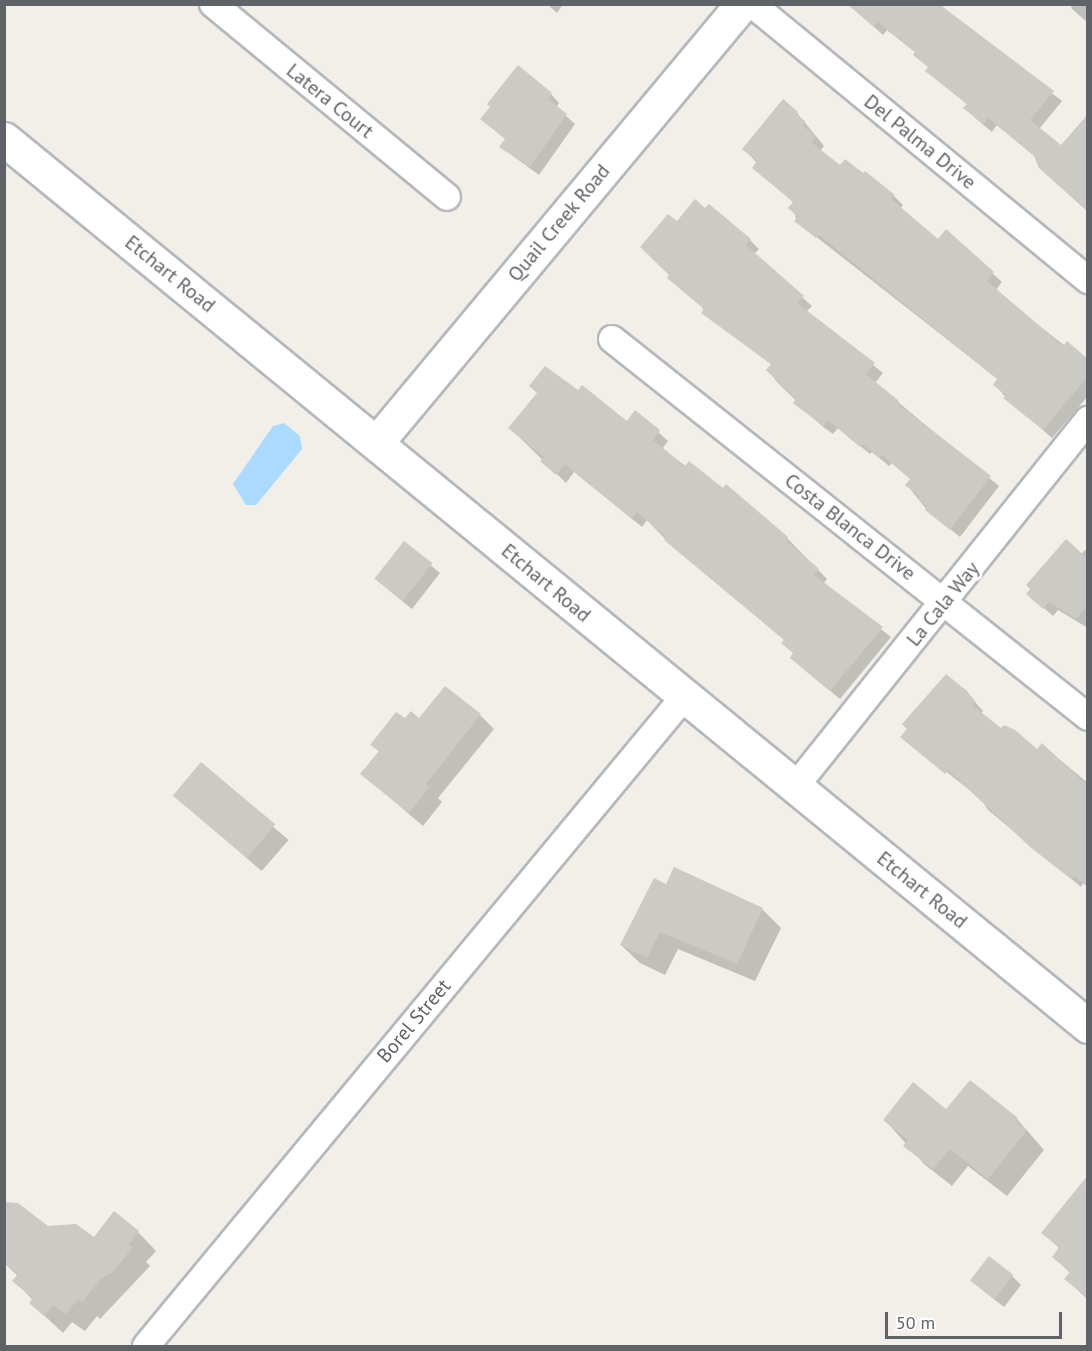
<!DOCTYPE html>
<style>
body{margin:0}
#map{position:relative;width:1092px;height:1351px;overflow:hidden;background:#f1efe8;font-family:"PT Sans",sans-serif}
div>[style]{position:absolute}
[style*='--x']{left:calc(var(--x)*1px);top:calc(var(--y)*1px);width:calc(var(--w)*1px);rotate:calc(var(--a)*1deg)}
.water>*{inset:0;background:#aadaff}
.shadow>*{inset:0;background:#0003;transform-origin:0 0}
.building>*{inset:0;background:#cccac5;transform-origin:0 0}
.roads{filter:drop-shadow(2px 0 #b5b8bc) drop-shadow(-2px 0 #b5b8bc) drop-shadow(0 2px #b5b8bc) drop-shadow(0 -2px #b5b8bc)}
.minor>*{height:26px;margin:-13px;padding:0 13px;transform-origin:13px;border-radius:13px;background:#fff}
.tertiary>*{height:33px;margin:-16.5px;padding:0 16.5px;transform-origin:16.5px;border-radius:16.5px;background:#fff}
span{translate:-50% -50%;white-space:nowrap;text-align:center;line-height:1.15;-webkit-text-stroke:6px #fff;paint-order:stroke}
.street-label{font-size:20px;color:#5f6368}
.frame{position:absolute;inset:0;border:6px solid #5f6368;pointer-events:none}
.scale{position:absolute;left:885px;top:1312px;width:177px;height:27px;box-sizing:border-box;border:3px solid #5f6368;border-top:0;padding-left:8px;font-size:18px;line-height:21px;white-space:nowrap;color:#5f6368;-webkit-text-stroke:4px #fff;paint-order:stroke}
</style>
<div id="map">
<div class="water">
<i style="clip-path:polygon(284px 423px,300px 436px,302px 449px,256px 505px,246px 505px,233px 484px,273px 426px)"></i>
</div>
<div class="shadow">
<i style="clip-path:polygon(547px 4px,563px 4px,557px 13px)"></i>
<i style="clip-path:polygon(848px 4px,937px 4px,1062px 101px,1039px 129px,1061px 147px,1088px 116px,1088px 212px,1037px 158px,997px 125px,992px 132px,974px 117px,968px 105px,927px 71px,929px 68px,916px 53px,887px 30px,883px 35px)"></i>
<i style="clip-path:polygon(1088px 4px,1088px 23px,1071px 8px,1073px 4px)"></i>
<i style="clip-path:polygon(551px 94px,559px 103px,556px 107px,575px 124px,539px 175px,501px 147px)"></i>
<i style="clip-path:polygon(797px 113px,824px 146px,820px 151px,840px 167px,894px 196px,903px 205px,900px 209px,938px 241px,946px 232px,1002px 282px,995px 291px,1088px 364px,1088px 396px,1052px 438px,1006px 398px,995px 384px,999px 380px,796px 221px,794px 203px,744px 149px)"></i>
<i style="clip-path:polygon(677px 223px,750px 240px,759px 249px,754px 254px,812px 306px,806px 312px,883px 373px,875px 383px,999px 486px,960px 537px,927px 510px,907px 485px,911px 479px,892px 463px,889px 466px,872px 452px,870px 454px,838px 428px,833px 434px,822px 426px,775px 380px,772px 365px,704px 313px)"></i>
<i style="clip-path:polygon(636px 412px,668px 441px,662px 449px,787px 538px,827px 579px,823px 584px,891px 637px,840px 699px,801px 667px,791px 644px,673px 547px,647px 520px,642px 527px,574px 472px,566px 483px,510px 428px,627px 423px)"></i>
<i style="clip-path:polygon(404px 543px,440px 573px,412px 609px,385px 587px)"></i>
<i style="clip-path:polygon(1085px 550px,1088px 552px,1088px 628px,1058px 610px,1053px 616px,1037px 602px)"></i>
<i style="clip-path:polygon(966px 692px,983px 711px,981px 714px,1002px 730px,1037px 751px,1042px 745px,1088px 783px,1088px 887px,1083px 883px,1081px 887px,988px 810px,981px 799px,902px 737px)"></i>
<i style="clip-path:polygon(480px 715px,494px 729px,438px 798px,442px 802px,423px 826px,362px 774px,380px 752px,372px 745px,405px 721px)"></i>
<i style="left:201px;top:764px;width:116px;height:41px;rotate:41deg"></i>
<i style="clip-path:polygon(675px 869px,763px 910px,781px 928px,755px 981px,678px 949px,665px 975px,640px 963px,621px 945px,667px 886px)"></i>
<i style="clip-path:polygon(970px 1082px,1017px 1119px,1044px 1150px,1007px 1196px,968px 1166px,952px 1186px,924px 1164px,885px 1120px,947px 1111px)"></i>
<i style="clip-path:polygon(1088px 1190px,1088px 1300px,1066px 1279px,1070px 1273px,1054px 1257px,1060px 1249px,1043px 1233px)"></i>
<i style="clip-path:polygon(47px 1228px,94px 1239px,138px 1232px,156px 1251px,146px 1262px,150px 1266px,100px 1319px,97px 1316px,85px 1331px,72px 1322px,63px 1333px,31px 1303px,33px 1300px,14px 1281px,18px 1276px,4px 1263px)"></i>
<i style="clip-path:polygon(1012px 1276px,1021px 1285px,1004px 1307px,981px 1289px)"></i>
</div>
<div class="building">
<i style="clip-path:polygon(847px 4px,939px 4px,1054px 91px,1030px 120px,1061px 145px,1088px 114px,1088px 212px,1039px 168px,1034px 156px,988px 118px,983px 124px,963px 108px,967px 104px,925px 71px,928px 67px,913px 55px,915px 52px,878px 22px,874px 27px)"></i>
<i style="clip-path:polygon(518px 65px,552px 93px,547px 98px,567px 114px,530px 167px,499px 147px,505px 139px,480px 119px,490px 107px,487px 104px)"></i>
<i style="clip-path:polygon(783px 99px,798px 112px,796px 114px,805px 121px,803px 126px,816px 136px,811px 142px,840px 165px,845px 159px,863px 173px,865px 171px,895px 195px,891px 199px,938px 239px,946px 229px,994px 272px,987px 281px,1063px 346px,1067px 341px,1088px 359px,1088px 376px,1043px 430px,1003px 398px,1007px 396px,993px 385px,997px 379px,819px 235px,816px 238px,794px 221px,798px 217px,788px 208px,793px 202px,752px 168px,757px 161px,742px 149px)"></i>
<i style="clip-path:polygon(695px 199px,705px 208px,709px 204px,751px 239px,746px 245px,804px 296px,797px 303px,875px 363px,866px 374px,899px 401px,897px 403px,991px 476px,950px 530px,925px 510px,927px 507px,918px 499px,920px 497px,905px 485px,910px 479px,882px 455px,879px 458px,862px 444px,860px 447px,828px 420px,823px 426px,793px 403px,796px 399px,766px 370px,771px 364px,701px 313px,704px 309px,667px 278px,669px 275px,640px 247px,668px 214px,677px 221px)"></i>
<i style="clip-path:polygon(545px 366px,578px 390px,582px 385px,627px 421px,635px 410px,660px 430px,653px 440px,685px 466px,689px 461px,723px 488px,726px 484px,788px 537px,786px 540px,819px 569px,814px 575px,883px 627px,830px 691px,790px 658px,793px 653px,781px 643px,784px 640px,664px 540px,666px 537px,637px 512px,632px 519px,565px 464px,556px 475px,540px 461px,544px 457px,508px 428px,537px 393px,529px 386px)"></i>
<i style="clip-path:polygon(1066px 539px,1088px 559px,1088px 605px,1076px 619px,1049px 602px,1043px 609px,1026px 594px,1030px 589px,1026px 585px)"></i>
<i style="left:404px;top:541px;width:36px;height:48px;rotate:38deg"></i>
<i style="clip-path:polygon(946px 674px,967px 691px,975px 701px,972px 705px,1001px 728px,1004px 725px,1015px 730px,1037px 749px,1042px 743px,1088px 786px,1088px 887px,1074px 876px,1071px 879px,1030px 847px,948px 770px,945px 774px,900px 737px,907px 729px,902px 724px)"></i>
<i style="clip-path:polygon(445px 686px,481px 714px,426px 784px,429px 787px,409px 813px,360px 774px,379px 751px,370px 745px,396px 712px,405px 718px,411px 711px,419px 718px)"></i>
<i style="left:201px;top:762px;width:97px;height:44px;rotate:40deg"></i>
<i style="clip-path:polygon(674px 867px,763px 908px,737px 964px,660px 932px,647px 958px,620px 945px,654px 878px,666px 884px)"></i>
<i style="clip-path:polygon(970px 1080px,1018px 1118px,1015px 1121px,1027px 1130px,988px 1179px,950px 1149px,933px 1169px,903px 1146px,908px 1140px,883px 1120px,913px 1082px,946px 1109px)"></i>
<i style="clip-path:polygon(1088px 1175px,1088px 1298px,1064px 1279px,1070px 1272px,1052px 1257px,1059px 1247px,1041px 1233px)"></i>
<i style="clip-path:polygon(4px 1202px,18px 1203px,48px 1226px,76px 1224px,94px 1237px,114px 1211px,139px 1231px,129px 1244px,133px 1247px,113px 1272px,101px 1279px,82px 1302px,78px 1299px,66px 1314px,53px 1305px,44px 1316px,29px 1303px,33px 1298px,12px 1281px,18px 1274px,4px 1263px)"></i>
<i style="left:989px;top:1256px;width:31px;height:31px;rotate:38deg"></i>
</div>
<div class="roads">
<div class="minor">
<i style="--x:213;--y:4;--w:303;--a:39.5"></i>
<i style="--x:752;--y:4;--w:435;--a:39.4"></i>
<i style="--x:612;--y:339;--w:608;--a:38.45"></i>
<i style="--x:795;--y:787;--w:470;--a:-51.4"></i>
<i style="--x:146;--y:1346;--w:842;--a:-50.35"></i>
</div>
<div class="tertiary">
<i style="--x:4;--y:139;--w:1401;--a:39.29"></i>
<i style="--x:377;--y:442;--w:570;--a:-50.19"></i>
</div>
</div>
<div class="street-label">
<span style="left:330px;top:101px;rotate:39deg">Latera Court</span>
<span style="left:920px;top:142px;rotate:39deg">Del Palma Drive</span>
<span style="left:559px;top:223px;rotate:-50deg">Quail Creek Road</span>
<span style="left:170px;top:274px;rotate:39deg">Etchart Road</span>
<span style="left:850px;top:527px;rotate:38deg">Costa Blanca Drive</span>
<span style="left:546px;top:583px;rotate:40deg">Etchart Road</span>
<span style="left:943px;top:604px;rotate:-51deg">La Cala Way</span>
<span style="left:922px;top:890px;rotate:39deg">Etchart Road</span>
<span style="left:414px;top:1021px;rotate:-50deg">Borel Street</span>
</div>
<div class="frame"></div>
<div class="scale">50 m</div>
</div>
